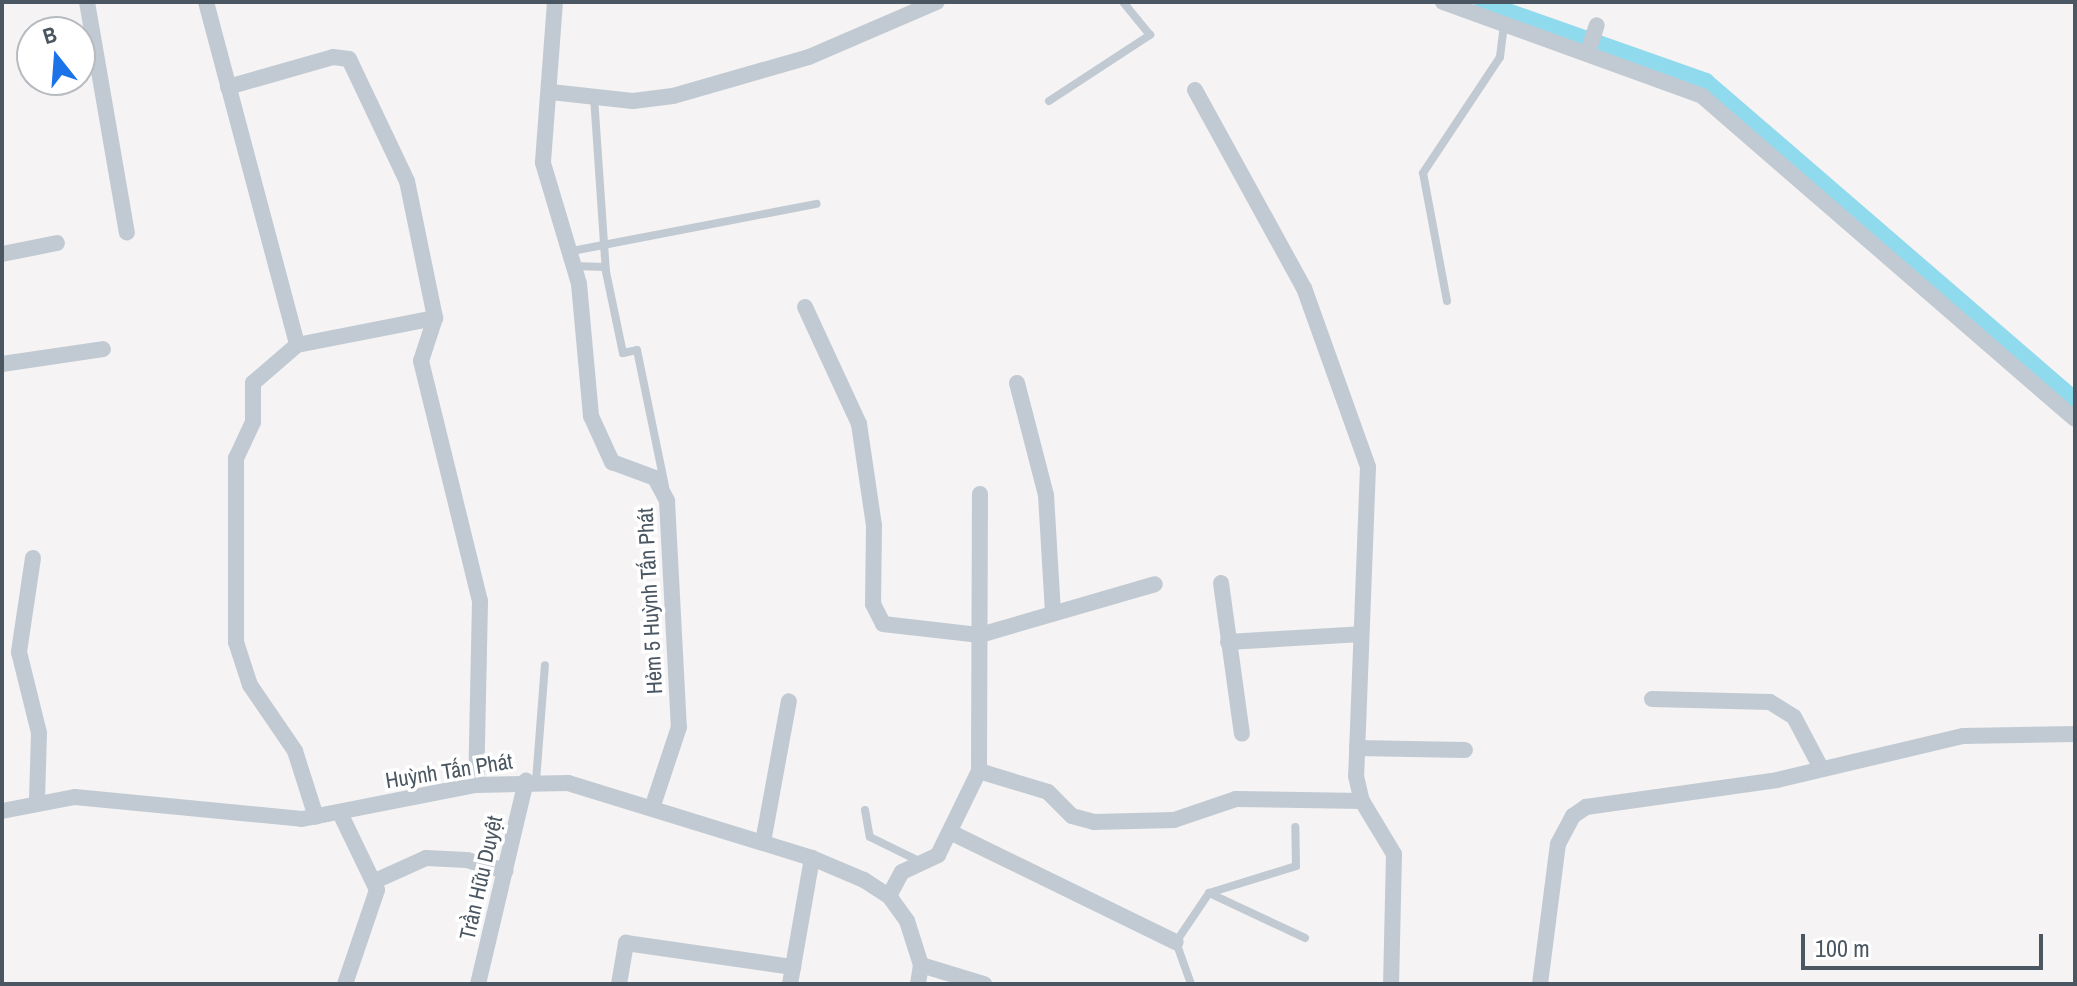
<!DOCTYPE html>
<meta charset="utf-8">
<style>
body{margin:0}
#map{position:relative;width:2077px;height:986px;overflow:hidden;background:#f5f3f3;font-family:"Archivo Narrow",sans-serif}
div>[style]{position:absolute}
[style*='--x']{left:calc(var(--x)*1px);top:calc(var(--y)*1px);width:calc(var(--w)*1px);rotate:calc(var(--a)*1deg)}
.canal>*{height:16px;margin:-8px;padding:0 8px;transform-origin:8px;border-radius:8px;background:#90daee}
.lane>*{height:8px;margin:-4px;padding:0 4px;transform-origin:4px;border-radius:4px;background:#c1cad2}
.street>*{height:16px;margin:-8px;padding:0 8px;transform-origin:8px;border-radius:8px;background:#c1cad2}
span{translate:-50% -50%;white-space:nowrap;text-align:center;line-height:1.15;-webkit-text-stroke:7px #fff;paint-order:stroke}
.street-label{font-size:22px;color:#4a5661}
.frame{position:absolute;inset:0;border:4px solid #4a5661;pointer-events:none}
.north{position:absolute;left:16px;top:16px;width:80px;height:80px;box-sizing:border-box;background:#fff;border:2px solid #b7bbc0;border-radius:50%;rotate:343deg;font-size:22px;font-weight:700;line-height:32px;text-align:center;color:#4a5661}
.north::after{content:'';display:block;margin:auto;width:28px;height:36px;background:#1a73e8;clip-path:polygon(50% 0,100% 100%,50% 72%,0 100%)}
.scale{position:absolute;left:1801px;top:934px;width:242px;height:36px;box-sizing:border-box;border:4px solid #4a5661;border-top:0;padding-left:10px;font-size:24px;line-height:28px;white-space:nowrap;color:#4a5661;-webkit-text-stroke:6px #fff;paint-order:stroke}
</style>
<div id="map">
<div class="canal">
<i style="--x:1482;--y:2;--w:238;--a:19.4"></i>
<i style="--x:1706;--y:81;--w:487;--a:40.8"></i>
</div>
<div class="lane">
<i style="--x:594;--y:97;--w:174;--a:86.1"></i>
<i style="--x:1049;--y:101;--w:121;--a:-33.2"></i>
<i style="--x:1150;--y:35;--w:43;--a:-129.3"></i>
<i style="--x:572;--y:251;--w:249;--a:-10.9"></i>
<i style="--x:575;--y:266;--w:30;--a:2"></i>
<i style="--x:605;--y:267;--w:88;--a:78.2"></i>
<i style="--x:623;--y:353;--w:14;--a:-12"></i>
<i style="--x:637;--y:350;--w:140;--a:78.4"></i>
<i style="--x:1447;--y:301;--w:130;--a:-100.6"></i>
<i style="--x:1423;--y:173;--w:139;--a:-56.4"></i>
<i style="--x:1500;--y:57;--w:32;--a:-83"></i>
<i style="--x:536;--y:781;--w:116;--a:-85.6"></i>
<i style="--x:865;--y:810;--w:27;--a:80"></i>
<i style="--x:870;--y:837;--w:57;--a:26.1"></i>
<i style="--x:1209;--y:893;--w:91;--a:-17.2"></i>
<i style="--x:1296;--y:866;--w:39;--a:-91"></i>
<i style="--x:1191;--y:984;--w:45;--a:-109.7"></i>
<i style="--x:1176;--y:942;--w:59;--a:-56"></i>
<i style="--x:1209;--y:893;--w:106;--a:25.1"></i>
</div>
<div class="street">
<i style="--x:87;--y:2;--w:234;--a:80.2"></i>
<i style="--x:206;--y:2;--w:355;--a:75.1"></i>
<i style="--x:297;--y:345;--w:58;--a:139.2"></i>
<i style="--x:253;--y:383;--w:39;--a:90"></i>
<i style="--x:253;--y:422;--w:40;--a:115"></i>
<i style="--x:236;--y:458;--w:184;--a:90"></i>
<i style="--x:236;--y:642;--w:45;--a:72"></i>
<i style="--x:250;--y:685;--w:80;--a:55.7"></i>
<i style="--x:295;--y:751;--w:69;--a:72.3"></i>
<i style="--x:555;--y:2;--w:161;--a:94.3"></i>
<i style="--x:543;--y:163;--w:126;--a:73.4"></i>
<i style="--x:579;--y:284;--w:133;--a:84.8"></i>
<i style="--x:591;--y:416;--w:51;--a:65.5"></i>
<i style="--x:612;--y:462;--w:46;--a:20.4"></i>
<i style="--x:655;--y:478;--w:26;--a:62"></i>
<i style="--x:667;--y:501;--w:226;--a:87"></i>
<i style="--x:679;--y:727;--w:85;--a:108.4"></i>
<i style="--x:1443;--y:2;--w:276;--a:19.9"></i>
<i style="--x:1702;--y:96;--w:493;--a:40.9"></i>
<i style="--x:1588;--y:52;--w:28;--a:-72"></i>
<i style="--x:228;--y:87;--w:109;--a:-15.9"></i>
<i style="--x:333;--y:57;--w:16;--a:7"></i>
<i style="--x:349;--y:59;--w:135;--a:64.6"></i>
<i style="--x:407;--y:181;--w:140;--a:78.4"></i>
<i style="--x:435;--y:318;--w:45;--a:108"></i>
<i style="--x:421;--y:361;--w:247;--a:76.2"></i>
<i style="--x:480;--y:601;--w:184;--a:91.2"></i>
<i style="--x:1195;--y:90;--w:226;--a:61.2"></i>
<i style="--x:1304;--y:288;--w:190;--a:70.3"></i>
<i style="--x:1368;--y:467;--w:309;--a:92.2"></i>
<i style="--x:1356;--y:776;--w:26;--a:77"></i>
<i style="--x:1362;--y:801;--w:62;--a:58.9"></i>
<i style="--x:1394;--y:854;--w:130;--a:91.3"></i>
<i style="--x:551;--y:92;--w:82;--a:6.3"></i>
<i style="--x:633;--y:101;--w:40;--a:-7.1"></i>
<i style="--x:673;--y:96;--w:141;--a:-16"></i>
<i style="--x:809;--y:57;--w:139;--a:-23.3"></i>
<i style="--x:2;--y:254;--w:56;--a:-11.3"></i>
<i style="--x:805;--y:307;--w:129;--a:65.2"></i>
<i style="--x:859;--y:424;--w:102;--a:81.6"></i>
<i style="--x:874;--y:525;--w:79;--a:90.7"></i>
<i style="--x:873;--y:604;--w:22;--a:63"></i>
<i style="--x:883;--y:624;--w:98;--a:6.5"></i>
<i style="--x:980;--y:635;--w:182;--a:-16.2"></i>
<i style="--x:297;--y:345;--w:141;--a:-11.1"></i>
<i style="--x:2;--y:364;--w:102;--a:-8.4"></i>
<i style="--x:1017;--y:383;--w:116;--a:75.5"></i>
<i style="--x:1046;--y:495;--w:118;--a:86.6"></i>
<i style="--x:33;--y:558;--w:95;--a:98.5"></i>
<i style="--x:19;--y:652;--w:83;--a:76.1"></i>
<i style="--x:39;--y:733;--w:67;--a:91.7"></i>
<i style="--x:1221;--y:583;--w:152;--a:82.1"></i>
<i style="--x:1228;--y:642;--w:133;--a:-3.4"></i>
<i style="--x:1652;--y:699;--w:118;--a:1.5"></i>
<i style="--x:1770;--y:702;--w:28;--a:32"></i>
<i style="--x:1794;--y:717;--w:58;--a:62.1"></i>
<i style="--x:1357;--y:748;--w:108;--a:1.1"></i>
<i style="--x:979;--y:771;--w:72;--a:16.9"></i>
<i style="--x:1048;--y:792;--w:34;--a:45"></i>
<i style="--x:1072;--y:816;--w:23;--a:15"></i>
<i style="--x:1094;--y:822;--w:80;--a:-1.4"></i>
<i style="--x:1174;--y:820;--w:65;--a:-18.7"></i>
<i style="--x:1236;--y:799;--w:126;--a:0.9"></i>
<i style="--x:2;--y:811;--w:74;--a:-10.9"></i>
<i style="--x:75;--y:797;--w:228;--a:5.5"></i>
<i style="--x:302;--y:819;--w:177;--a:-11.1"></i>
<i style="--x:476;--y:785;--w:92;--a:-1.2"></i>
<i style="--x:568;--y:783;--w:255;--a:17.1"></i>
<i style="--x:812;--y:858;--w:56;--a:22.9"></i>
<i style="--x:864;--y:880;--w:30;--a:33"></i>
<i style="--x:889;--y:896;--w:31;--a:54"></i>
<i style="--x:907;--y:921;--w:46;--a:72.3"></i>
<i style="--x:921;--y:965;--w:19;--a:99"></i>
<i style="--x:340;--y:813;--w:85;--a:64.3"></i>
<i style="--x:377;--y:890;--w:99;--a:108.8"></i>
<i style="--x:950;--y:832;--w:251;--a:26"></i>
<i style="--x:763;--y:842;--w:143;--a:-79.6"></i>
<i style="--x:375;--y:881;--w:56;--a:-24.3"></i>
<i style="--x:426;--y:858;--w:41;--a:2.8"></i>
<i style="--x:467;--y:860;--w:40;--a:16"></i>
<i style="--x:889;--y:896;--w:27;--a:-62"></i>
<i style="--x:902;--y:872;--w:40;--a:-25"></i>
<i style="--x:938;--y:855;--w:93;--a:-64"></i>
<i style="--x:979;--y:771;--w:277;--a:-89.8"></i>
<i style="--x:921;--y:965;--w:66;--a:16.8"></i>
<i style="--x:478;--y:984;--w:209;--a:-76.7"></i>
<i style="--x:619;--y:984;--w:42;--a:-80.3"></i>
<i style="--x:626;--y:943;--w:169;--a:8.2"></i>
<i style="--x:790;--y:984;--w:128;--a:-80.1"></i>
<i style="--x:1540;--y:984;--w:141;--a:-82.7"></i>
<i style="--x:1558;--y:844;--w:32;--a:-62"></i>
<i style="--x:1573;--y:816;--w:16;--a:-35"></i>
<i style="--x:1586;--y:807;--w:193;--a:-8"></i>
<i style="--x:1777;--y:780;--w:191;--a:-13.3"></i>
<i style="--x:1963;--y:736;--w:112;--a:-1"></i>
</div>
<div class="street-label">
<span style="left:650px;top:601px;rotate:-93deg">Hẻm 5 Huỳnh Tấn Phát</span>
<span style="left:449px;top:771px;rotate:-9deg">Huỳnh Tấn Phát</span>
<span style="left:481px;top:878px;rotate:-77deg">Trần Hữu Duyệt</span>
</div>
<div class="frame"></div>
<div class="north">B</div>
<div class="scale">100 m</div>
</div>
